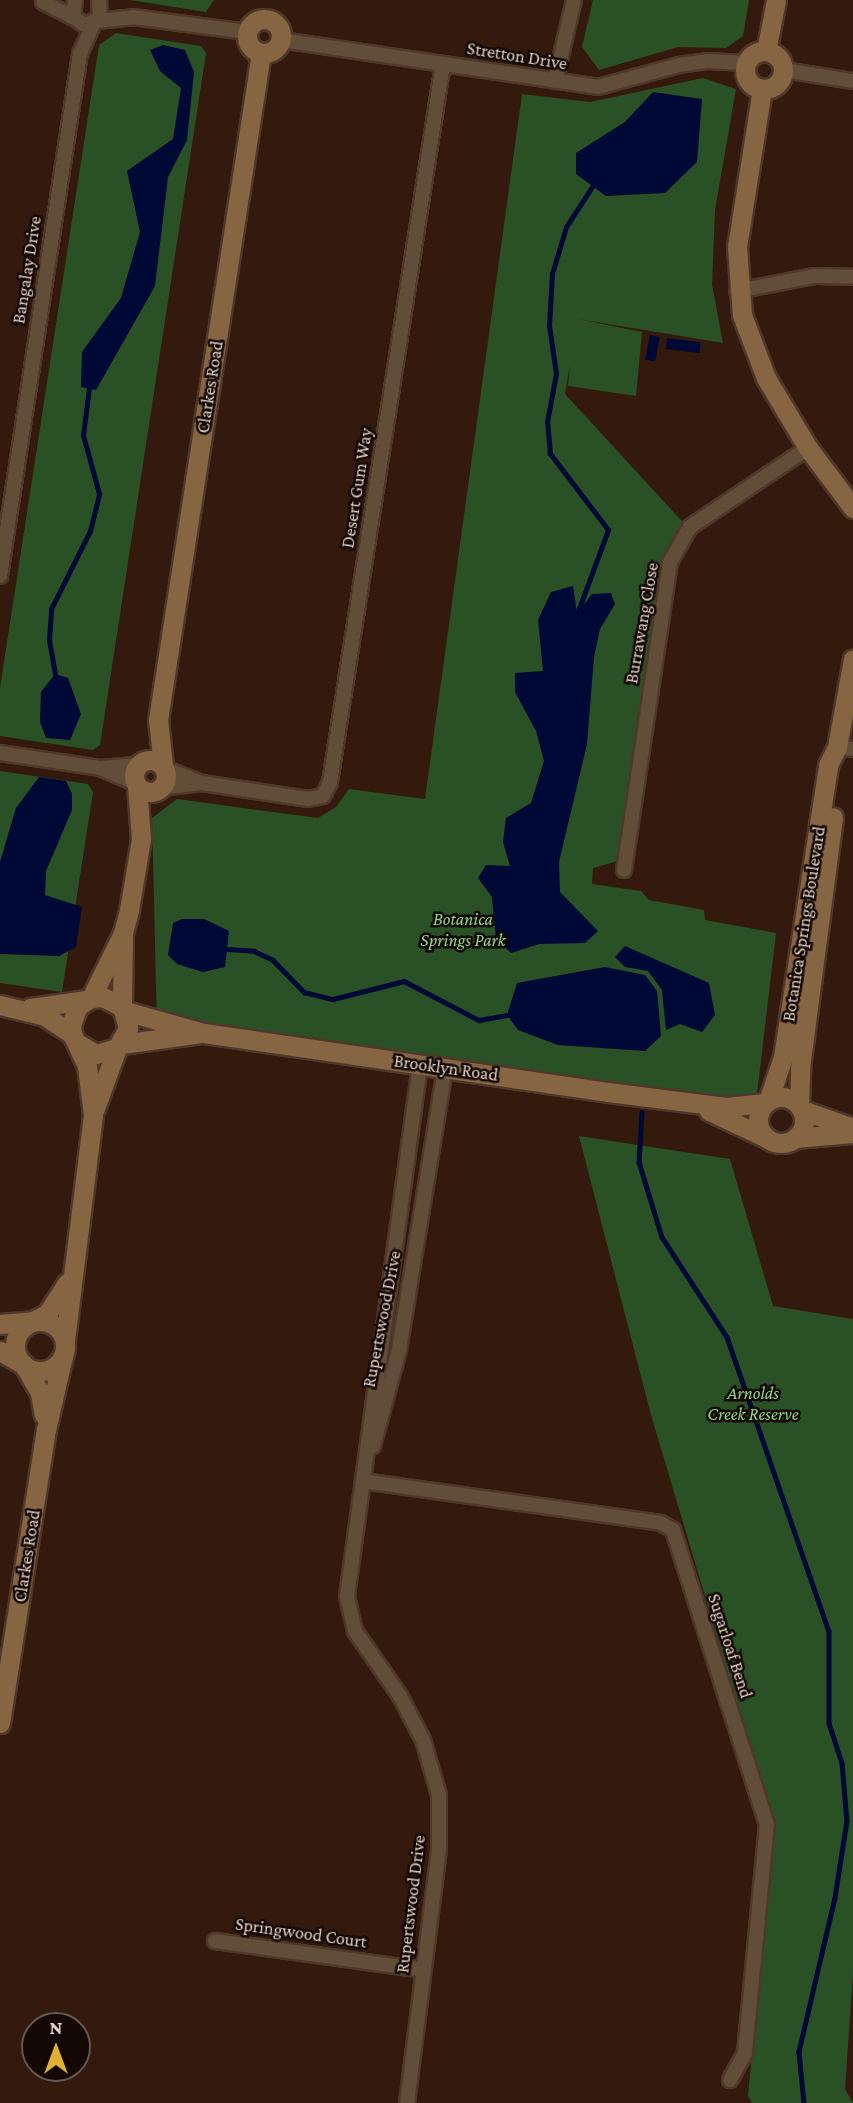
<!DOCTYPE html>
<style>
body{margin:0}
#map{position:relative;width:853px;height:2103px;overflow:hidden;background:#331a0c;font-family:"Crimson Pro",serif}
div>[style]{position:absolute}
[style*='--x']{left:calc(var(--x)*1px);top:calc(var(--y)*1px);width:calc(var(--w)*1px);rotate:calc(var(--a)*1deg)}
.green>*{inset:0;background:#2a5126}
.water>*{inset:0;background:#000836;transform-origin:0 0}
.stream>*{height:4.5px;margin:-2.25px;padding:0 2.25px;transform-origin:2.25px;border-radius:2.25px;background:#000836}
.roads{filter:drop-shadow(2px 0 #4f372a) drop-shadow(-2px 0 #4f372a) drop-shadow(0 2px #4f372a) drop-shadow(0 -2px #4f372a)}
.street>*{height:14px;margin:-7px;padding:0 7px;transform-origin:7px;border-radius:7px;background:#614d38}
.secondary>*{height:19px;margin:-9.5px;padding:0 9.5px;transform-origin:9.5px;border-radius:9.5px;background:#866543}
.secondary>.ring{margin:-9.5px;padding:0;box-sizing:content-box;background:none;border:19px solid #866543;border-radius:50%}
span{translate:-50% -50%;white-space:nowrap;text-align:center;line-height:1.15;-webkit-text-stroke:5px #130804;paint-order:stroke}
.street-label{font-size:18px;color:#e0cfc6}
.park-label{font-size:18px;color:#91d58a;font-style:italic}
.north{position:absolute;left:21px;top:2012px;width:70px;height:70px;box-sizing:border-box;background:#130804;border:2px solid #655852;border-radius:50%;rotate:0deg;font-size:19px;font-weight:700;line-height:28px;text-align:center;color:#e0cfc6}
.north::after{content:'';display:block;margin:auto;width:24px;height:32px;background:#dfb034;clip-path:polygon(50% 0,100% 100%,50% 72%,0 100%)}
</style>
<div id="map">
<div class="green">
<i style="clip-path:polygon(130px 0,214px 0,206px 12px)"></i>
<i style="clip-path:polygon(593px 0,749px 0,743px 36px,726px 48px,678px 47px,599px 70px,582px 47px)"></i>
<i style="clip-path:polygon(116px 33px,201px 46px,206px 53px,100px 745px,93px 750px,0 736px,0 688px,99px 45px)"></i>
<i style="clip-path:polygon(703px 78px,736px 89px,715px 210px,712px 285px,723px 343px,578px 319px,642px 332px,636px 396px,568px 386px,570px 365px,565px 394px,690px 530px,664px 561px,618px 861px,593px 868px,592px 884px,641px 891px,649px 900px,704px 910px,705px 920px,776px 933px,757px 1094px,736px 1106px,157px 1024px,152px 818px,177px 799px,318px 818px,336px 807px,349px 789px,425px 799px,522px 94px,590px 102px)"></i>
<i style="clip-path:polygon(0 771px,88px 784px,93px 792px,62px 992px,0 983px)"></i>
<i style="clip-path:polygon(579px 1136px,730px 1159px,773px 1306px,853px 1319px,853px 1973px,845px 2089px,853px 2103px,752px 2103px,748px 2096px,773px 1824px,651px 1415px)"></i>
</div>
<div class="water">
<i style="clip-path:polygon(163px 45px,185px 50px,194px 72px,187px 140px,168px 177px,155px 286px,96px 390px,81px 387px,82px 352px,121px 298px,140px 232px,127px 171px,173px 139px,181px 88px,160px 71px,150px 50px)"></i>
<i style="clip-path:polygon(653px 92px,702px 99px,697px 162px,665px 193px,606px 196px,576px 174px,576px 153px,625px 122px)"></i>
<i style="left:650px;top:335px;width:10px;height:25px;rotate:11deg"></i>
<i style="left:667px;top:338px;width:34px;height:11px;rotate:7deg"></i>
<i style="clip-path:polygon(573px 586px,577px 613px,592px 594px,611px 593px,615px 604px,600px 629px,594px 657px,587px 744px,559px 862px,560px 892px,598px 931px,585px 943px,539px 944px,511px 953px,496px 939px,492px 897px,478px 878px,486px 865px,510px 866px,503px 842px,506px 818px,531px 803px,544px 761px,536px 731px,515px 692px,515px 673px,543px 671px,538px 620px,551px 592px)"></i>
<i style="clip-path:polygon(55px 674px,68px 678px,81px 714px,70px 740px,46px 738px,40px 722px,41px 692px)"></i>
<i style="clip-path:polygon(39px 777px,66px 781px,72px 794px,72px 810px,46px 871px,45px 895px,82px 907px,76px 947px,59px 956px,0 954px,0 862px,16px 808px)"></i>
<i style="clip-path:polygon(182px 919px,204px 919px,229px 931px,225px 967px,203px 972px,177px 964px,168px 955px,173px 923px)"></i>
<i style="clip-path:polygon(625px 946px,709px 983px,715px 1015px,702px 1032px,680px 1024px,666px 1030px,662px 990px,648px 971px,625px 967px,615px 957px)"></i>
<i style="clip-path:polygon(605px 967px,645px 975px,657px 991px,661px 1036px,645px 1051px,558px 1045px,518px 1030px,507px 1015px,517px 983px)"></i>
</div>
<div class="stream">
<i style="--x:577;--y:614;--w:90;--a:-69.7"></i>
<i style="--x:608;--y:530;--w:96;--a:-127.3"></i>
<i style="--x:550;--y:454;--w:32;--a:-95"></i>
<i style="--x:547;--y:422;--w:49;--a:-79.4"></i>
<i style="--x:556;--y:374;--w:49;--a:-98.3"></i>
<i style="--x:549;--y:326;--w:52;--a:-86.7"></i>
<i style="--x:552;--y:274;--w:49;--a:-73.4"></i>
<i style="--x:566;--y:227;--w:48;--a:-57"></i>
<i style="--x:55;--y:674;--w:35;--a:-100"></i>
<i style="--x:49;--y:640;--w:31;--a:-86"></i>
<i style="--x:51;--y:609;--w:87;--a:-63.4"></i>
<i style="--x:90;--y:531;--w:38;--a:-76"></i>
<i style="--x:99;--y:494;--w:61;--a:-105.2"></i>
<i style="--x:83;--y:435;--w:47;--a:-82.7"></i>
<i style="--x:228;--y:949;--w:26;--a:4"></i>
<i style="--x:254;--y:951;--w:21;--a:25"></i>
<i style="--x:273;--y:960;--w:45;--a:45.9"></i>
<i style="--x:304;--y:992;--w:30;--a:14"></i>
<i style="--x:333;--y:999;--w:73;--a:-14.2"></i>
<i style="--x:404;--y:981;--w:85;--a:27.5"></i>
<i style="--x:479;--y:1020;--w:28;--a:-10"></i>
<i style="--x:642;--y:1112;--w:50;--a:93.4"></i>
<i style="--x:639;--y:1162;--w:78;--a:73"></i>
<i style="--x:662;--y:1237;--w:119;--a:57"></i>
<i style="--x:727;--y:1337;--w:311;--a:70.9"></i>
<i style="--x:829;--y:1631;--w:92;--a:90"></i>
<i style="--x:829;--y:1723;--w:42;--a:72"></i>
<i style="--x:842;--y:1763;--w:58;--a:85.1"></i>
<i style="--x:847;--y:1821;--w:78;--a:98.9"></i>
<i style="--x:835;--y:1898;--w:158;--a:103.2"></i>
<i style="--x:799;--y:2052;--w:51;--a:84.4"></i>
</div>
<div class="roads">
<div class="street">
<i style="--x:75;--y:0;--w:17;--a:97"></i>
<i style="--x:73;--y:17;--w:14;--a:34"></i>
<i style="--x:85;--y:25;--w:17;--a:-25"></i>
<i style="--x:100;--y:18;--w:18;--a:-93"></i>
<i style="--x:43;--y:2;--w:34;--a:27"></i>
<i style="--x:97;--y:21;--w:36;--a:-6"></i>
<i style="--x:133;--y:17;--w:115;--a:7.5"></i>
<i style="--x:281;--y:40;--w:320;--a:8.4"></i>
<i style="--x:598;--y:87;--w:84;--a:-15.2"></i>
<i style="--x:679;--y:65;--w:28;--a:-8"></i>
<i style="--x:707;--y:61;--w:40;--a:2.9"></i>
<i style="--x:784;--y:70;--w:70;--a:9.1"></i>
<i style="--x:555;--y:81;--w:83;--a:-76.8"></i>
<i style="--x:737;--y:291;--w:78;--a:-11"></i>
<i style="--x:814;--y:276;--w:39;--a:1"></i>
<i style="--x:0;--y:576;--w:528;--a:-81.29"></i>
<i style="--x:80;--y:54;--w:34;--a:-66"></i>
<i style="--x:837;--y:747;--w:16;--a:7"></i>
<i style="--x:0;--y:753;--w:101;--a:8.5"></i>
<i style="--x:100;--y:768;--w:39;--a:23"></i>
<i style="--x:101;--y:768;--w:37;--a:-5"></i>
<i style="--x:164;--y:768;--w:37;--a:22"></i>
<i style="--x:160;--y:788;--w:42;--a:-6.8"></i>
<i style="--x:202;--y:783;--w:107;--a:8.6"></i>
<i style="--x:308;--y:799;--w:15;--a:-11"></i>
<i style="--x:323;--y:796;--w:16;--a:-63"></i>
<i style="--x:330;--y:782;--w:727;--a:-81.06"></i>
<i style="--x:624;--y:870;--w:311;--a:-81.5"></i>
<i style="--x:670;--y:562;--w:40;--a:-60.3"></i>
<i style="--x:690;--y:527;--w:142;--a:-33.8"></i>
<i style="--x:373;--y:1446;--w:99;--a:-74.8"></i>
<i style="--x:399;--y:1350;--w:286;--a:-80.7"></i>
<i style="--x:363;--y:1481;--w:301;--a:8"></i>
<i style="--x:661;--y:1523;--w:14;--a:30"></i>
<i style="--x:673;--y:1530;--w:309;--a:72.3"></i>
<i style="--x:767;--y:1824;--w:230;--a:95.5"></i>
<i style="--x:745;--y:2053;--w:31;--a:119"></i>
<i style="--x:215;--y:1941;--w:210;--a:7.9"></i>
<i style="--x:407;--y:2103;--w:256;--a:-82.8"></i>
<i style="--x:439;--y:1849;--w:54;--a:-90"></i>
<i style="--x:439;--y:1795;--w:57;--a:-106.2"></i>
<i style="--x:423;--y:1740;--w:50;--a:-117.6"></i>
<i style="--x:400;--y:1696;--w:79;--a:-124.7"></i>
<i style="--x:355;--y:1631;--w:36;--a:-103"></i>
<i style="--x:347;--y:1596;--w:536;--a:-82.17"></i>
</div>
<div class="secondary">
<i class="ring" style="left:247px;top:19px;width:15px;height:15px"></i>
<i style="--x:766;--y:51;--w:52;--a:-78.9"></i>
<i class="ring" style="left:745px;top:51px;width:19px;height:19px"></i>
<i style="--x:762;--y:89;--w:160;--a:99"></i>
<i style="--x:737;--y:247;--w:68;--a:85.8"></i>
<i style="--x:742;--y:315;--w:67;--a:69.1"></i>
<i style="--x:766;--y:378;--w:82;--a:59"></i>
<i style="--x:808;--y:448;--w:75;--a:53.1"></i>
<i class="ring" style="left:134px;top:760px;width:13px;height:13px"></i>
<i style="--x:163;--y:765;--w:45;--a:-96.3"></i>
<i style="--x:158;--y:720;--w:675;--a:-81.22"></i>
<i style="--x:91;--y:998;--w:72;--a:-63.8"></i>
<i style="--x:123;--y:933;--w:24;--a:-75"></i>
<i style="--x:129;--y:910;--w:72;--a:-80.4"></i>
<i style="--x:141;--y:839;--w:53;--a:-94.3"></i>
<i style="--x:0;--y:1005;--w:46;--a:13.7"></i>
<i style="--x:45;--y:1016;--w:32;--a:34"></i>
<i style="--x:122;--y:1007;--w:69;--a:-89.2"></i>
<i style="--x:30;--y:1008;--w:57;--a:-8.1"></i>
<i style="--x:125;--y:1011;--w:82;--a:15.6"></i>
<i style="--x:204;--y:1033;--w:408;--a:8.3"></i>
<i style="--x:608;--y:1092;--w:119;--a:7.2"></i>
<i style="--x:726;--y:1107;--w:39;--a:-6"></i>
<i style="--x:121;--y:1044;--w:76;--a:-7.6"></i>
<i class="ring" style="left:758px;top:1097px;width:27px;height:27px"></i>
<i style="--x:768;--y:1101;--w:46;--a:-71.2"></i>
<i style="--x:783;--y:1057;--w:295;--a:-81.2"></i>
<i style="--x:828;--y:765;--w:20;--a:-63"></i>
<i style="--x:837;--y:747;--w:89;--a:-79.7"></i>
<i style="--x:799;--y:1105;--w:37;--a:-88"></i>
<i style="--x:800;--y:1068;--w:253;--a:-82.5"></i>
<i style="--x:802;--y:1110;--w:51;--a:19.5"></i>
<i style="--x:94;--y:1111;--w:67;--a:-69.9"></i>
<i style="--x:709;--y:1111;--w:64;--a:25"></i>
<i style="--x:795;--y:1138;--w:58;--a:-4.9"></i>
<i class="ring" style="left:15px;top:1321px;width:31px;height:31px"></i>
<i style="--x:0;--y:1324;--w:33;--a:-5"></i>
<i style="--x:33;--y:1321;--w:16;--a:-27"></i>
<i style="--x:47;--y:1314;--w:37;--a:-57"></i>
<i style="--x:65;--y:1340;--w:227;--a:-82.9"></i>
<i style="--x:93;--y:1115;--w:49;--a:-97"></i>
<i style="--x:87;--y:1066;--w:35;--a:-115"></i>
<i style="--x:72;--y:1034;--w:9;--a:-96"></i>
<i style="--x:71;--y:1025;--w:20;--a:-70"></i>
<i style="--x:78;--y:1006;--w:15;--a:-32"></i>
<i style="--x:91;--y:998;--w:12;--a:-5"></i>
<i style="--x:103;--y:997;--w:21;--a:28"></i>
<i style="--x:122;--y:1007;--w:22;--a:74"></i>
<i style="--x:128;--y:1028;--w:23;--a:119"></i>
<i style="--x:117;--y:1048;--w:22;--a:164"></i>
<i style="--x:96;--y:1054;--w:22;--a:-150"></i>
<i style="--x:0;--y:1351;--w:28;--a:30"></i>
<i style="--x:24;--y:1365;--w:32;--a:60"></i>
<i style="--x:40;--y:1393;--w:22;--a:80"></i>
<i style="--x:0;--y:1723;--w:297;--a:-81.1"></i>
<i style="--x:46;--y:1430;--w:76;--a:-77.1"></i>
</div>
</div>
<div class="street-label">
<span style="left:517px;top:56px;rotate:9deg">Stretton Drive</span>
<span style="left:27px;top:270px;rotate:-81deg">Bangalay Drive</span>
<span style="left:210px;top:387px;rotate:-81deg">Clarkes Road</span>
<span style="left:357px;top:488px;rotate:-81deg">Desert Gum Way</span>
<span style="left:642px;top:623px;rotate:-80deg">Burrawang Close</span>
<span style="left:804px;top:924px;rotate:-81deg">Botanica Springs Boulevard</span>
<span style="left:446px;top:1068px;rotate:8deg">Brooklyn Road</span>
<span style="left:382px;top:1319px;rotate:-79deg">Rupertswood Drive</span>
<span style="left:27px;top:1556px;rotate:-81deg">Clarkes Road</span>
<span style="left:730px;top:1646px;rotate:72deg">Sugarloaf Bend</span>
<span style="left:411px;top:1904px;rotate:-83deg">Rupertswood Drive</span>
<span style="left:301px;top:1933px;rotate:8deg">Springwood Court</span>
</div>
<div class="park-label">
<span style="left:463px;top:930px">Botanica<br>Springs Park</span>
<span style="left:753px;top:1404px">Arnolds<br>Creek Reserve</span>
</div>
<div class="north">N</div>
</div>
